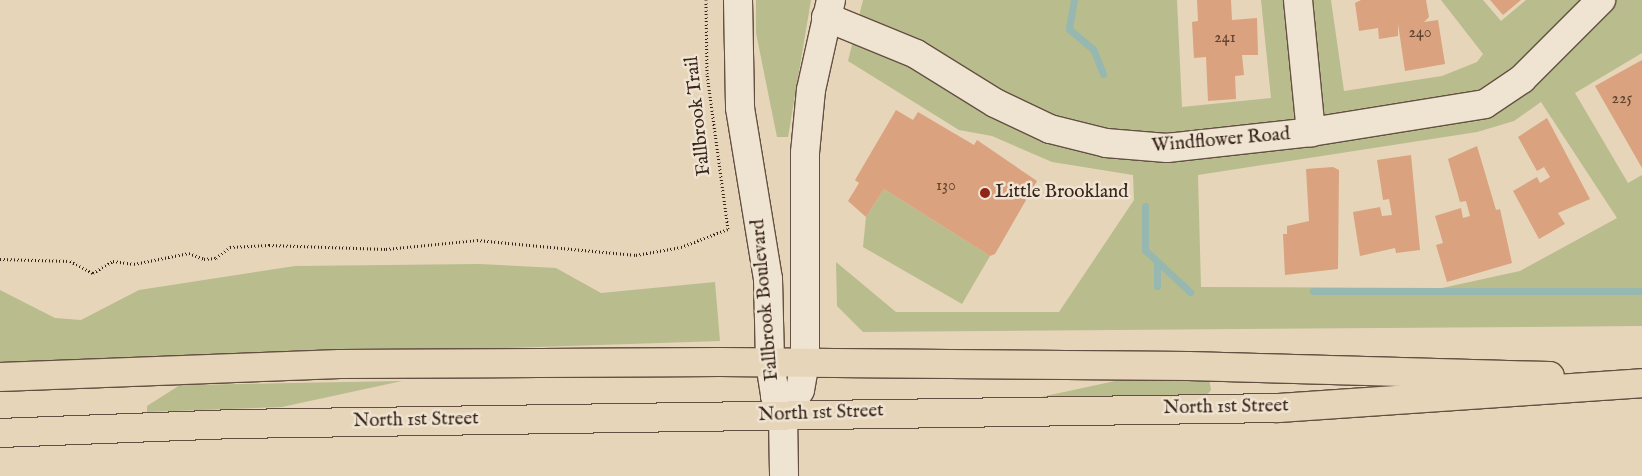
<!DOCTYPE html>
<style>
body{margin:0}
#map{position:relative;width:1642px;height:476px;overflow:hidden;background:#e6d5b9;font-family:"IM FELL English",serif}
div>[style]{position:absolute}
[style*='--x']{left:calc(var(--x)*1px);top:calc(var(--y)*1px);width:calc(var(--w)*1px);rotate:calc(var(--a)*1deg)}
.green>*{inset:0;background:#b9bc8c}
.stream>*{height:7px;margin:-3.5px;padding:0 3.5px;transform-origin:3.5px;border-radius:3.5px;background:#96b8b0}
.building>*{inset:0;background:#daa27f}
.path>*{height:3px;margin-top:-1.5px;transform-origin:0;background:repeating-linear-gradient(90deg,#38241a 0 1px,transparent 0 3.5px)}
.roads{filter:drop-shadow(1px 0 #645042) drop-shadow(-1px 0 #645042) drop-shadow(0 1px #645042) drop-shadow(0 -1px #645042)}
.minor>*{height:28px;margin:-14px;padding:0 14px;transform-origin:14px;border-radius:14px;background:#efe4d2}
.major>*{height:28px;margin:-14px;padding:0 14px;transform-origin:14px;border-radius:14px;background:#e6d5b9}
.dots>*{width:14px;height:14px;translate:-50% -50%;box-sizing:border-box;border:2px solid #efe4d2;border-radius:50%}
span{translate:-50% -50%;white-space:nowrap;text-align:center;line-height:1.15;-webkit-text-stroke:5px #efe4d2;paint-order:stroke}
.number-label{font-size:16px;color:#604433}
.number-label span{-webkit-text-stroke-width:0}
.street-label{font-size:19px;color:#38241a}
.poi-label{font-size:19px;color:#38241a}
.left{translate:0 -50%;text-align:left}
</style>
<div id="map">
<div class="green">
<i style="clip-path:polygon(756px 0,811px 0,788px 137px,777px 137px,756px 33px)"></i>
<i style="clip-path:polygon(evenodd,863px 0,1177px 0,1182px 107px,1271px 98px,1261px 0,1331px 0,1344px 91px,1442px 76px,1477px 62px,1483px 54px,1441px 0,1483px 0,1501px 21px,1526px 0,1642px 0,1642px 53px,1575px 93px,1628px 183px,1642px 175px,1642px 326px,863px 332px,837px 306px,836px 262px,896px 312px,1059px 312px,1134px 200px,1133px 175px,1052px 162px,992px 136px,959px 130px,848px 61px,863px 0,1541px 102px,1617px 218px,1520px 271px,1442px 288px,1201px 287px,1198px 175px,1477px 132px,1514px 121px,1541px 102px)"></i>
<i style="clip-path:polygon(884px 189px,990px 256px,962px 304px,863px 247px,866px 217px)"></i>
<i style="clip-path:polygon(479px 264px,556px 268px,601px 293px,715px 282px,720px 341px,0 365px,0 290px,55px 318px,81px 320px,139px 290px,295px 266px)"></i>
<i style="clip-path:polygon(1129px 378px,1209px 379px,1211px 390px,1205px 397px,1027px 400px)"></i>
<i style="clip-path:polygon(402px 381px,282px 407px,147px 412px,147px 406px,180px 385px)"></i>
</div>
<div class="stream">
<i style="--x:1074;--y:0;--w:29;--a:100"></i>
<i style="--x:1069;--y:29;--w:31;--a:40"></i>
<i style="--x:1093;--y:49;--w:27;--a:68"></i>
<i style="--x:1145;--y:206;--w:44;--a:90"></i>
<i style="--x:1145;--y:250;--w:62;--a:43"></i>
<i style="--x:1157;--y:286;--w:21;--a:-90"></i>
<i style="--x:1313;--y:291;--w:329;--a:0"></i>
</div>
<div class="building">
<i style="clip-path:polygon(1197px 0,1231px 0,1232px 20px,1257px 18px,1258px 55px,1242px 55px,1244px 75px,1235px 76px,1236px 99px,1208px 101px,1206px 57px,1194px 58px,1192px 22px,1198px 21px)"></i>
<i style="clip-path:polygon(1361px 0,1426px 0,1429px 17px,1424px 22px,1438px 20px,1445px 64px,1405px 71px,1398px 24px,1398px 36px,1379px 39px,1378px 28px,1359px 31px,1355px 3px)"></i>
<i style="clip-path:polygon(1490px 0,1521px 0,1503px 15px)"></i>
<i style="clip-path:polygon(1642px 60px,1642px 168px,1595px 86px)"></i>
<i style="clip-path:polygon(896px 110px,913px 120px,918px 112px,974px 145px,977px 140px,1037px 181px,995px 254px,990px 256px,884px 189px,866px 217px,848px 201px,859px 183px,855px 180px)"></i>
<i style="clip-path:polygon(1547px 118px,1590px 199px,1558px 213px,1565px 224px,1539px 239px,1513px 191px,1537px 177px,1540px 183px,1550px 177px,1544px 167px,1537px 171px,1518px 137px)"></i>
<i style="clip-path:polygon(1477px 146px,1496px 210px,1500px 209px,1512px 263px,1447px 282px,1436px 245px,1443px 243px,1435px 216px,1461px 208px,1463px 218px,1470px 216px,1466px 201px,1460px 202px,1448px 159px)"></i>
<i style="clip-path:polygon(1411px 155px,1420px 250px,1396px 253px,1395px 248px,1360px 256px,1353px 212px,1380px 207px,1382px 216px,1392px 215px,1389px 199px,1383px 200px,1377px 160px)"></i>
<i style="clip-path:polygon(1333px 167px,1339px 170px,1338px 269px,1285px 275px,1283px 234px,1287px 234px,1287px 226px,1309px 221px,1306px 169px)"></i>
</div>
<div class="path">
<i style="--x:0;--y:259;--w:70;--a:1.6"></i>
<i style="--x:70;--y:261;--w:26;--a:28"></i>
<i style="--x:93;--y:273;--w:23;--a:-31"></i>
<i style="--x:113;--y:261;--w:21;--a:8"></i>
<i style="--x:134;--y:264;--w:56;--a:-11.3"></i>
<i style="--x:189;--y:253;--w:16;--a:22"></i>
<i style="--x:204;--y:259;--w:12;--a:-5"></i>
<i style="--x:216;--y:258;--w:18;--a:-38"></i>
<i style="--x:230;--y:247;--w:39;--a:-3"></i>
<i style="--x:269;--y:245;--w:117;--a:2"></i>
<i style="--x:386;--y:249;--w:91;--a:-5.6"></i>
<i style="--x:477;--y:240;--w:160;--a:5.4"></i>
<i style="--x:636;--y:255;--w:46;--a:-10.1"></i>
<i style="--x:681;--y:247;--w:50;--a:-21"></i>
<i style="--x:728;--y:229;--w:156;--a:-97.7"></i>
<i style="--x:707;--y:74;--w:74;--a:-90.8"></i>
</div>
<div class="roads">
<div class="minor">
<i style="--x:738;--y:0;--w:108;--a:88.9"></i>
<i style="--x:740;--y:108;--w:173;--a:80.7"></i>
<i style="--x:768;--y:279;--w:84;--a:88.6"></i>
<i style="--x:770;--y:363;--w:33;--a:81"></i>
<i style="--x:775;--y:396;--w:22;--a:68"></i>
<i style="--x:783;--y:416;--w:60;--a:89"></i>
<i style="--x:1298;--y:0;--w:133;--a:84.4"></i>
<i style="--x:826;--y:17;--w:97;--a:22.3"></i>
<i style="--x:916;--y:54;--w:93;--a:31.8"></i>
<i style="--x:995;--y:103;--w:61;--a:25.3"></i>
<i style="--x:1050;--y:129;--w:58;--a:14"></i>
<i style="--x:1106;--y:143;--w:61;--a:4.7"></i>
<i style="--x:1167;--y:148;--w:145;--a:-6.3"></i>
<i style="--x:1311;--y:132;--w:176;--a:-9.1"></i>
<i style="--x:1485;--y:104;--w:45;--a:-34"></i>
<i style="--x:1522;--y:79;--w:112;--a:-45"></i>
<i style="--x:783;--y:416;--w:31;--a:-57"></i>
<i style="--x:800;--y:390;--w:27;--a:-80"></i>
<i style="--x:805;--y:363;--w:210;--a:-90"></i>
<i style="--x:805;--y:153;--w:63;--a:-84.6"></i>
<i style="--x:811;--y:90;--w:92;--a:-77.5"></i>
</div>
<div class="major">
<i style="--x:0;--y:377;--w:340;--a:-2.2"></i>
<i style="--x:340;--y:364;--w:380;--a:-0.3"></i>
<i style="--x:720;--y:362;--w:468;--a:0.5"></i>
<i style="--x:1188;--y:366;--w:362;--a:1.6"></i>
<i style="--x:0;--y:433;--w:235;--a:-2.2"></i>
<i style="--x:235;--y:424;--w:1043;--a:-0.88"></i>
<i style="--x:1278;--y:408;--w:365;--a:-3.9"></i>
</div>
</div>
<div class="dots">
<i style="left:985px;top:193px;background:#8f2418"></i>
</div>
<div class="number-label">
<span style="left:1420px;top:33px">240</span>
<span style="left:1225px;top:38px">241</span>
<span style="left:1622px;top:99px">225</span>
<span style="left:946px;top:186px">130</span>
</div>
<div class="street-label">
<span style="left:699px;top:116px;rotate:-96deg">Fallbrook Trail</span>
<span style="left:1221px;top:141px;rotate:-5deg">Windflower Road</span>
<span style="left:766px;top:300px;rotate:-95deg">Fallbrook Boulevard</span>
<span style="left:1226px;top:408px;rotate:-1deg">North 1st Street</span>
<span style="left:821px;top:414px;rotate:-2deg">North 1st Street</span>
<span style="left:416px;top:421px;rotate:-1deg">North 1st Street</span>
</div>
<div class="poi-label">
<span class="left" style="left:995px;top:193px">Little Brookland</span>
</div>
</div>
